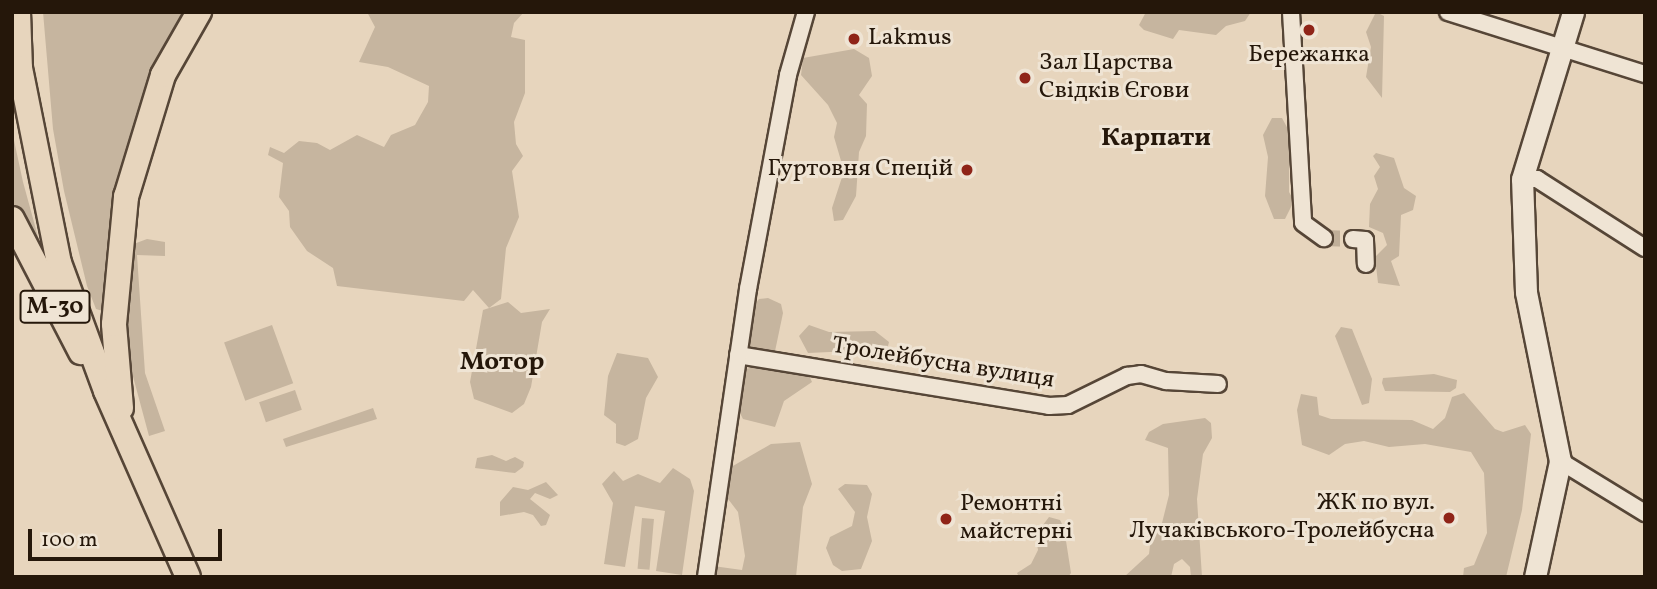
<!DOCTYPE html>
<meta charset="utf-8">
<style>
body{margin:0}
#map{position:relative;width:1657px;height:589px;overflow:hidden;background:#e7d5bd;font-family:Vollkorn,serif}
div>[style]{position:absolute}
[style*='--x']{left:calc(var(--x)*1px);top:calc(var(--y)*1px);width:calc(var(--w)*1px);rotate:calc(var(--a)*1deg)}
.green>*{inset:0;background:#c6b59f;transform-origin:0 0}
.minor-tunnel>*{height:16px;margin-top:-8px;transform-origin:0;background:repeating-linear-gradient(90deg,#c0af99 0 16px,transparent 0 24px)}
.roads{filter:drop-shadow(2px 0 #564637) drop-shadow(-2px 0 #564637) drop-shadow(0 2px #564637) drop-shadow(0 -2px #564637)}
.minor>*{height:16px;margin:-8px;padding:0 8px;transform-origin:8px;border-radius:8px;background:#efe4d4}
.secondary>*{height:21px;margin:-10.5px;padding:0 10.5px;transform-origin:10.5px;border-radius:10.5px;background:#efe4d4}
.trunk>*{height:24px;margin:-12px;padding:0 12px;transform-origin:12px;border-radius:12px;background:#e7d5bd}
.dots>*{width:19px;height:19px;translate:-50% -50%;box-sizing:border-box;border:4px solid #efe4d4;border-radius:50%}
span{translate:-50% -50%;white-space:nowrap;text-align:center;line-height:1.15;-webkit-text-stroke:6px #efe4d4;paint-order:stroke}
.shield-label span{padding:2px 5px;background:#efe4d4;border:2px solid;border-radius:5px;-webkit-text-stroke-width:0}
.shield-label{font-size:23px;color:#25170a;font-weight:700}
.poi-label{font-size:24px;color:#25170a}
.left{translate:0 -50%;text-align:left}
.right{translate:-100% -50%;text-align:right}
.street-label{font-size:24px;color:#25170a}
.neighbourhood-label{font-size:26px;color:#25170a;font-weight:700}
.frame{position:absolute;inset:0;border:14px solid #25170a;pointer-events:none}
.scale{position:absolute;left:28px;top:529px;width:194px;height:32px;box-sizing:border-box;border:4px solid #25170a;border-top:0;padding-left:9px;font-size:21px;line-height:24px;white-space:nowrap;color:#25170a;-webkit-text-stroke:5px #efe4d4;paint-order:stroke}
</style>
<div id="map">
<div class="green">
<i style="clip-path:polygon(43px 12px,194px 12px,175px 40px,106px 312px,96px 309px,87px 286px,64px 191px,53px 129px)"></i>
<i style="clip-path:polygon(367px 12px,524px 12px,514px 23px,511px 37px,525px 40px,525px 93px,514px 122px,516px 144px,523px 156px,512px 171px,519px 217px,506px 248px,501px 299px,489px 308px,473px 290px,464px 301px,337px 286px,333px 268px,307px 251px,290px 227px,289px 211px,279px 197px,283px 163px,268px 155px,270px 147px,284px 153px,299px 141px,317px 143px,330px 150px,357px 135px,384px 147px,391px 135px,415px 125px,428px 102px,429px 86px,388px 67px,359px 62px,375px 27px)"></i>
<i style="clip-path:polygon(1146px 12px,1251px 12px,1245px 21px,1226px 26px,1216px 35px,1179px 30px,1173px 39px,1144px 30px,1139px 25px)"></i>
<i style="clip-path:polygon(1376px 12px,1384px 16px,1382px 98px,1366px 77px,1371px 47px,1366px 32px)"></i>
<i style="clip-path:polygon(854px 49px,869px 58px,872px 76px,859px 95px,867px 104px,866px 136px,859px 152px,856px 196px,843px 220px,834px 221px,832px 208px,844px 171px,834px 137px,837px 123px,828px 105px,801px 75px,803px 58px)"></i>
<i style="clip-path:polygon(1272px 118px,1282px 118px,1289px 131px,1289px 192px,1294px 201px,1285px 219px,1274px 219px,1265px 196px,1268px 157px,1263px 135px)"></i>
<i style="clip-path:polygon(12px 131px,23px 182px,43px 255px,12px 204px)"></i>
<i style="clip-path:polygon(1376px 153px,1394px 158px,1404px 188px,1416px 196px,1413px 210px,1401px 215px,1399px 256px,1391px 261px,1400px 286px,1378px 283px,1375px 257px,1387px 245px,1383px 233px,1369px 227px,1370px 204px,1378px 189px,1374px 176px,1380px 167px,1373px 156px)"></i>
<i style="clip-path:polygon(147px 239px,165px 242px,165px 256px,137px 255px,145px 373px,165px 431px,149px 436px,131px 369px,126px 289px,131px 245px)"></i>
<i style="clip-path:polygon(768px 298px,781px 304px,783px 313px,774px 356px,749px 350px,747px 339px,751px 310px,759px 299px)"></i>
<i style="clip-path:polygon(508px 302px,521px 313px,550px 309px,542px 322px,531px 387px,524px 404px,512px 413px,474px 399px,470px 382px,483px 310px)"></i>
<i style="left:272px;top:325px;width:62px;height:51px;rotate:70deg"></i>
<i style="clip-path:polygon(809px 325px,829px 332px,875px 331px,889px 342px,887px 350px,882px 358px,874px 359px,851px 351px,808px 353px,799px 336px)"></i>
<i style="clip-path:polygon(1341px 327px,1352px 329px,1372px 379px,1369px 403px,1362px 405px,1335px 336px)"></i>
<i style="clip-path:polygon(617px 353px,648px 358px,658px 377px,646px 398px,638px 439px,625px 446px,616px 443px,616px 424px,604px 415px,608px 376px)"></i>
<i style="clip-path:polygon(761px 365px,808px 373px,812px 382px,784px 401px,775px 427px,743px 419px,738px 409px,742px 370px)"></i>
<i style="clip-path:polygon(1434px 374px,1457px 380px,1456px 388px,1450px 392px,1385px 391px,1382px 383px,1383px 378px)"></i>
<i style="left:295px;top:390px;width:21px;height:38px;rotate:71deg"></i>
<i style="clip-path:polygon(1464px 393px,1495px 429px,1503px 432px,1525px 425px,1531px 434px,1522px 510px,1506px 577px,1463px 577px,1464px 568px,1474px 565px,1487px 533px,1484px 473px,1471px 452px,1425px 444px,1389px 447px,1364px 441px,1345px 444px,1329px 455px,1302px 445px,1297px 410px,1301px 394px,1317px 397px,1319px 415px,1331px 419px,1412px 420px,1433px 429px,1445px 418px,1452px 397px)"></i>
<i style="clip-path:polygon(373px 408px,377px 419px,286px 447px,283px 439px)"></i>
<i style="clip-path:polygon(1205px 418px,1211px 423px,1212px 438px,1203px 454px,1197px 499px,1202px 577px,1191px 577px,1190px 567px,1182px 559px,1174px 564px,1171px 577px,1124px 577px,1149px 554px,1151px 537px,1162px 523px,1169px 495px,1168px 448px,1145px 440px,1149px 432px,1163px 424px)"></i>
<i style="clip-path:polygon(800px 442px,812px 484px,803px 507px,796px 577px,707px 577px,713px 566px,742px 570px,745px 556px,738px 512px,725px 495px,726px 470px,771px 444px)"></i>
<i style="clip-path:polygon(492px 455px,506px 461px,515px 457px,524px 462px,523px 467px,515px 473px,475px 468px,477px 458px)"></i>
<i style="clip-path:polygon(673px 468px,690px 479px,694px 491px,682px 575px,656px 571px,665px 511px,635px 506px,625px 567px,604px 564px,613px 503px,602px 484px,614px 471px,623px 481px,638px 474px,660px 483px)"></i>
<i style="clip-path:polygon(546px 482px,558px 495px,550px 499px,535px 493px,530px 499px,550px 515px,546px 525px,541px 526px,533px 515px,524px 512px,500px 516px,500px 502px,513px 487px,528px 490px)"></i>
<i style="clip-path:polygon(845px 484px,867px 485px,872px 494px,867px 517px,872px 541px,861px 569px,842px 571px,833px 565px,826px 548px,830px 537px,852px 526px,855px 512px,838px 489px)"></i>
<i style="clip-path:polygon(1049px 517px,1060px 520px,1064px 528px,1071px 573px,1068px 577px,1019px 577px,1017px 573px,1031px 564px,1038px 550px,1034px 525px,1043px 525px)"></i>
<i style="left:642px;top:518px;width:12px;height:51px;rotate:5deg"></i>
</div>
<div class="minor-tunnel">
<i style="--x:1324;--y:238;--w:29;--a:2"></i>
</div>
<div class="roads">
<div class="minor">
<i style="--x:1291;--y:12;--w:211;--a:86.7"></i>
<i style="--x:1303;--y:223;--w:26;--a:36"></i>
<i style="--x:1448;--y:12;--w:207;--a:17.5"></i>
<i style="--x:1522;--y:179;--w:15;--a:0"></i>
<i style="--x:1537;--y:179;--w:128;--a:32.6"></i>
<i style="--x:1353;--y:239;--w:12;--a:5"></i>
<i style="--x:1365;--y:240;--w:24;--a:88"></i>
<i style="--x:738;--y:355;--w:315;--a:9.3"></i>
<i style="--x:1049;--y:406;--w:19;--a:-3"></i>
<i style="--x:1068;--y:405;--w:66;--a:-26.2"></i>
<i style="--x:1127;--y:376;--w:14;--a:-8"></i>
<i style="--x:1141;--y:374;--w:26;--a:16"></i>
<i style="--x:1166;--y:381;--w:52;--a:3.3"></i>
<i style="--x:1560;--y:461;--w:100;--a:31.5"></i>
<i style="--x:706;--y:577;--w:291;--a:-81.7"></i>
<i style="--x:748;--y:289;--w:218;--a:-79.4"></i>
<i style="--x:788;--y:75;--w:66;--a:-74.1"></i>
</div>
<div class="secondary">
<i style="--x:1535;--y:577;--w:119;--a:-77.8"></i>
<i style="--x:1560;--y:461;--w:172;--a:-101.4"></i>
<i style="--x:1526;--y:292;--w:113;--a:-92"></i>
<i style="--x:1522;--y:179;--w:175;--a:-73"></i>
</div>
<div class="trunk">
<i style="--x:18;--y:12;--w:56;--a:88"></i>
<i style="--x:20;--y:68;--w:199;--a:78.7"></i>
<i style="--x:59;--y:263;--w:136;--a:69.8"></i>
<i style="--x:106;--y:391;--w:203;--a:66.2"></i>
<i style="--x:12;--y:219;--w:150;--a:62.6"></i>
<i style="--x:121;--y:408;--w:84;--a:-94.8"></i>
<i style="--x:114;--y:324;--w:128;--a:-84.6"></i>
<i style="--x:126;--y:197;--w:127;--a:-73.1"></i>
<i style="--x:163;--y:75;--w:73;--a:-60.3"></i>
</div>
</div>
<div class="dots">
<i style="left:1309px;top:30px;background:#8f2418"></i>
<i style="left:854px;top:39px;background:#8f2418"></i>
<i style="left:1025px;top:78px;background:#8f2418"></i>
<i style="left:967px;top:170px;background:#8f2418"></i>
<i style="left:1449px;top:518px;background:#8f2418"></i>
<i style="left:946px;top:519px;background:#8f2418"></i>
</div>
<div class="shield-label">
<span style="left:55px;top:307px">М-30</span>
</div>
<div class="poi-label">
<span class="left" style="left:868px;top:39px">Lakmus</span>
<span style="left:1309px;top:56px">Бережанка</span>
<span class="left" style="left:1039px;top:78px">Зал Царства<br>Свідків Єгови</span>
<span class="right" style="left:953px;top:170px">Гуртовня Спецій</span>
<span class="right" style="left:1435px;top:518px">ЖК по вул.<br>Лучаківського-Тролейбусна</span>
<span class="left" style="left:960px;top:519px">Ремонтні<br>майстерні</span>
</div>
<div class="street-label">
<span style="left:943px;top:364px;rotate:9deg">Тролейбусна вулиця</span>
</div>
<div class="neighbourhood-label">
<span style="left:1156px;top:139px">Карпати</span>
<span style="left:502px;top:363px">Мотор</span>
</div>
<div class="frame"></div>
<div class="scale">100 m</div>
</div>
